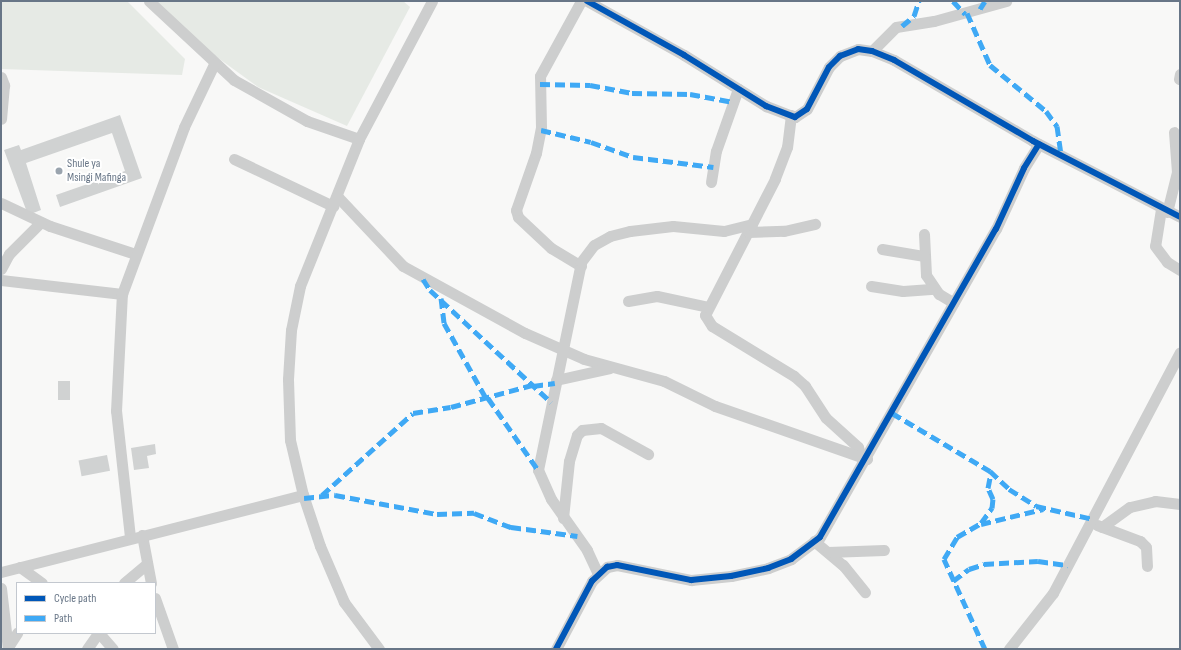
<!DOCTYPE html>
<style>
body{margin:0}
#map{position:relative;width:1181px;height:650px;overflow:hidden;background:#f8f8f7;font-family:"Sofia Sans Condensed",sans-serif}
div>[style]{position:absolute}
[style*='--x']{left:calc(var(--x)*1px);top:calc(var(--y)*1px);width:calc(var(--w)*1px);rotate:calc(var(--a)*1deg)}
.green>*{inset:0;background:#e6eae5}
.building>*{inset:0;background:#d0d2d2;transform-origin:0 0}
.minor>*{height:11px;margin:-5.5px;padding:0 5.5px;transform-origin:5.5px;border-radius:5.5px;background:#cdcece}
.quiet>*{height:5px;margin-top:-2.5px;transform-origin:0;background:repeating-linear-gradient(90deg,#3fa9f5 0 10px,transparent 0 15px)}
.cycleway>*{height:6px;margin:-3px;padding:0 3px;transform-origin:3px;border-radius:3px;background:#0057b8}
.dots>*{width:11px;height:11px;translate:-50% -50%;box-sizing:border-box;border:2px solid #fff;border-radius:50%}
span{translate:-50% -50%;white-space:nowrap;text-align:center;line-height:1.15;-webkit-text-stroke:4px #fff;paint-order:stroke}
.poi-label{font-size:12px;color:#687687}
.left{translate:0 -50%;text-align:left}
.frame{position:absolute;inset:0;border:2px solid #687687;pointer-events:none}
.legend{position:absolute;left:16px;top:582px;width:140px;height:52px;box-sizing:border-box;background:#fff;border:1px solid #c3c8cf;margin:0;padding:5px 7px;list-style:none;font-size:12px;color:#687687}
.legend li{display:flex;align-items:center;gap:8px;height:20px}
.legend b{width:20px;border:1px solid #c3c8cf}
</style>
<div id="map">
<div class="green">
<i style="clip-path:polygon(1px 1px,127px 1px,185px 59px,182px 75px,1px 69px)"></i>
<i style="clip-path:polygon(155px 1px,403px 1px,410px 7px,347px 126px,258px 87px,192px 39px)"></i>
</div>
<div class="building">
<i style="clip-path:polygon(120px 115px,142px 178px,60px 207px,56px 195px,125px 171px,112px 133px,26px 163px,41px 210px,28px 215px,4px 150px,19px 145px,21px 150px)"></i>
<i style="left:58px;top:381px;width:12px;height:19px"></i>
<i style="clip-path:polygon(155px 444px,156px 454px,147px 456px,149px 468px,134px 470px,131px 448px)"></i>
<i style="left:107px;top:455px;width:16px;height:29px;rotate:79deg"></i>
</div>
<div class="minor">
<i style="--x:149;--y:1;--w:116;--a:42.9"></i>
<i style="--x:234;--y:80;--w:84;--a:29.3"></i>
<i style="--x:307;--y:121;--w:55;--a:19.1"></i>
<i style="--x:587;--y:1;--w:111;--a:29.1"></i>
<i style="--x:684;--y:55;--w:97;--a:31.9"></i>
<i style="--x:766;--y:106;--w:31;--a:21"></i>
<i style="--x:795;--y:117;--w:14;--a:-34"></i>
<i style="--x:807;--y:109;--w:47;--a:-62.4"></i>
<i style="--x:829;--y:67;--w:16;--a:-45"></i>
<i style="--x:840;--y:56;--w:19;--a:-21"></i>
<i style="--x:858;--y:49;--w:14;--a:8"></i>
<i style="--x:872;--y:51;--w:24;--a:22"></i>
<i style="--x:894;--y:60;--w:161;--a:30.2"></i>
<i style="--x:1033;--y:141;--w:165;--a:27.3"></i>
<i style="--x:872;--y:51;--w:34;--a:-45"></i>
<i style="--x:896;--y:27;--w:38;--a:-9"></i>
<i style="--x:934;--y:21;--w:75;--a:-15.5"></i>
<i style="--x:1;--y:77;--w:9;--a:69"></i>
<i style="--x:4;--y:85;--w:34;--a:95"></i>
<i style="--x:1179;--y:79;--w:5;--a:-79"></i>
<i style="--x:791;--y:115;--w:32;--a:97"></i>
<i style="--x:787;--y:147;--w:34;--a:111"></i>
<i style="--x:775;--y:179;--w:153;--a:117.2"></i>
<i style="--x:705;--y:315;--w:13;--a:58"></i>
<i style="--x:712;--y:326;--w:96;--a:31.4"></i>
<i style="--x:794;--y:376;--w:15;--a:42"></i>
<i style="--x:805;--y:386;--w:38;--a:57"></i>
<i style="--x:826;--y:418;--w:43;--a:42.2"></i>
<i style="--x:858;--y:447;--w:10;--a:73"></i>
<i style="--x:234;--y:159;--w:110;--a:25.4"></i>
<i style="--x:711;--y:182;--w:31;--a:-81"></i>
<i style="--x:716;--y:151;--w:66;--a:-70.5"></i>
<i style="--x:337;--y:196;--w:96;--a:46.7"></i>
<i style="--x:403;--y:266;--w:139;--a:28.8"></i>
<i style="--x:525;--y:333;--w:64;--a:23.8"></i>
<i style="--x:584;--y:359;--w:83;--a:15.4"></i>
<i style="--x:664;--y:381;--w:57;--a:26.1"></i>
<i style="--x:715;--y:406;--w:161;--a:19.2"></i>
<i style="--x:1;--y:203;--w:54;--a:25.1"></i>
<i style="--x:50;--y:226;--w:89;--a:18.2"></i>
<i style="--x:1161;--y:209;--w:37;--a:99"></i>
<i style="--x:1155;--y:246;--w:20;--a:53"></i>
<i style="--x:1167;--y:262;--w:15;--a:32"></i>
<i style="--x:1167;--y:212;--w:41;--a:-76"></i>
<i style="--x:1177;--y:172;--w:40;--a:-94.3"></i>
<i style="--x:748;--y:232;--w:36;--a:-2"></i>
<i style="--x:784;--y:231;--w:32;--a:-13"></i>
<i style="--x:924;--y:234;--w:41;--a:87.2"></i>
<i style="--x:926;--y:275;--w:23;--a:56"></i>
<i style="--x:939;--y:294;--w:17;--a:31"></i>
<i style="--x:882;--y:249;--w:43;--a:9.5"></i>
<i style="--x:581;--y:266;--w:35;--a:-149"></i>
<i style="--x:551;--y:248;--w:45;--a:-136.8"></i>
<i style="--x:518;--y:217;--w:7;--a:-106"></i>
<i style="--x:516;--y:210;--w:60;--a:-70.7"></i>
<i style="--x:536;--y:153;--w:26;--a:-79"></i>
<i style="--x:541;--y:127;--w:51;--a:-91.1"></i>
<i style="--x:540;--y:76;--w:85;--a:-61.3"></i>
<i style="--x:1;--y:269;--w:17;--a:-62"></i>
<i style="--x:9;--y:254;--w:45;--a:-45"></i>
<i style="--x:1;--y:280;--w:122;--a:6.6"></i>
<i style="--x:871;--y:286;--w:32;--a:9"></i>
<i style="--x:903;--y:291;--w:31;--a:-4"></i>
<i style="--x:628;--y:301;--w:29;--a:-10"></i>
<i style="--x:657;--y:296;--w:52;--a:12.2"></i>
<i style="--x:556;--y:380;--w:55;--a:-12.5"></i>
<i style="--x:563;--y:518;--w:57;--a:-84"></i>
<i style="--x:569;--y:461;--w:27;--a:-73"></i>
<i style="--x:577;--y:435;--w:7;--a:-45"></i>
<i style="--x:582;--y:430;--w:19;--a:-6"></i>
<i style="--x:601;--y:428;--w:54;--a:29"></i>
<i style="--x:1097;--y:525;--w:46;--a:20.4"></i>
<i style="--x:1140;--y:541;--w:8;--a:45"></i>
<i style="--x:1146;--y:547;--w:19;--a:87"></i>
<i style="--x:1102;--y:527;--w:34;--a:-36"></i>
<i style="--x:1130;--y:507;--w:26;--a:-13"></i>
<i style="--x:1155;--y:501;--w:25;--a:7"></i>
<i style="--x:142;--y:535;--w:49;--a:79.4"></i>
<i style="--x:130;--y:537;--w:127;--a:-96.3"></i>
<i style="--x:116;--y:411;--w:117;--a:-87.1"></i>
<i style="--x:122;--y:294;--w:178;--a:-69.6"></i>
<i style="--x:184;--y:127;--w:70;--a:-64.5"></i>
<i style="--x:814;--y:541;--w:38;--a:40"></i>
<i style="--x:843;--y:565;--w:35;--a:51"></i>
<i style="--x:828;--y:552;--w:56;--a:-2"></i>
<i style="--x:20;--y:567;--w:27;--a:36"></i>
<i style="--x:1;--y:572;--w:312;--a:-14.3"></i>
<i style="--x:598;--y:574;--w:26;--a:-115"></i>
<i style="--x:587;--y:550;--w:62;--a:-125.2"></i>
<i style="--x:551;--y:499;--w:32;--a:-114"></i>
<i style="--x:538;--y:470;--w:212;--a:-78.3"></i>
<i style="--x:581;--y:262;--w:21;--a:-53"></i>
<i style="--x:594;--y:245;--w:18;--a:-29"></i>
<i style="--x:610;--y:236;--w:21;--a:-14"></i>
<i style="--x:630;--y:231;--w:43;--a:-6.6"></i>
<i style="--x:673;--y:226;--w:51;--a:5.6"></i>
<i style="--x:724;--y:231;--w:29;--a:-14"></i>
<i style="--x:124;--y:583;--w:30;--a:-40"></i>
<i style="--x:1;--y:588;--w:61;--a:83.5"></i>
<i style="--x:155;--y:598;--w:54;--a:70.6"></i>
<i style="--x:99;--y:633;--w:21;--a:49"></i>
<i style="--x:8;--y:647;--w:17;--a:-57"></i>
<i style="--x:87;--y:649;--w:19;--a:-55"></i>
<i style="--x:379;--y:649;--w:59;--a:-126.7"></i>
<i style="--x:344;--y:602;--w:61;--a:-113.2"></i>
<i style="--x:320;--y:546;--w:54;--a:-108.4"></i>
<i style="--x:303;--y:495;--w:57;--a:-103.3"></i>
<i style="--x:290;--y:440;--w:61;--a:-91.9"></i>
<i style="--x:288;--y:379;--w:49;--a:-86.5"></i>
<i style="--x:291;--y:330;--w:45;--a:-78.4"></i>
<i style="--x:300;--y:286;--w:158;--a:-68.1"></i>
<i style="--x:359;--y:139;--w:156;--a:-62.1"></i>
<i style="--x:556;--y:649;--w:77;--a:-62.1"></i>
<i style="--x:592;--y:581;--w:21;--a:-43"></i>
<i style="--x:607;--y:567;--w:10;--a:-11"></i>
<i style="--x:617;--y:565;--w:76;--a:11.5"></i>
<i style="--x:691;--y:580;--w:40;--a:-5.7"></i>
<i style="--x:731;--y:576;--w:38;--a:-12"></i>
<i style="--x:768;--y:568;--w:25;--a:-21"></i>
<i style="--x:791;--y:559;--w:36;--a:-37"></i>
<i style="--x:820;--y:537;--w:355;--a:-60.3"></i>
<i style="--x:996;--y:229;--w:67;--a:-65.3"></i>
<i style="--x:1024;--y:168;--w:28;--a:-58"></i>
<i style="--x:1009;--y:649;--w:71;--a:-51.8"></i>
<i style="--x:1053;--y:593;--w:272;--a:-62.2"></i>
</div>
<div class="quiet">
<i style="--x:953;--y:1;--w:18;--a:47"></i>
<i style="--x:980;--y:9;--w:9;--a:-58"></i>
<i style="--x:967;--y:13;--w:57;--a:66.1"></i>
<i style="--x:990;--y:65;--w:72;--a:39.4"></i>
<i style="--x:1046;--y:111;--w:19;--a:54"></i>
<i style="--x:1057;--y:126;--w:30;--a:82"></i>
<i style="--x:902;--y:26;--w:16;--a:-40"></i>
<i style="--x:914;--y:16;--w:16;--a:-72"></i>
<i style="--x:540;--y:84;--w:50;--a:1.1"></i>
<i style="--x:590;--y:85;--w:43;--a:10.8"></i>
<i style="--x:632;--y:93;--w:58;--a:1"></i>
<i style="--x:690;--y:94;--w:44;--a:10.5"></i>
<i style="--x:541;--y:130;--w:51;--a:13.5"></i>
<i style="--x:591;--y:142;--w:45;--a:19.7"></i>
<i style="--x:633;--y:157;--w:81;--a:7.1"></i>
<i style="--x:423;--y:279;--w:13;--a:58"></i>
<i style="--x:430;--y:290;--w:165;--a:42.8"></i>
<i style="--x:441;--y:298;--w:25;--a:83"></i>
<i style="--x:444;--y:323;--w:86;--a:60.8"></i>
<i style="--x:533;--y:386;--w:22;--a:-8"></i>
<i style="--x:488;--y:398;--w:88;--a:55.2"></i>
<i style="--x:892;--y:413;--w:114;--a:30.6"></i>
<i style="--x:990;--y:471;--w:26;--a:43"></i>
<i style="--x:1009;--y:489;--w:32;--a:32"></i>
<i style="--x:1036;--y:506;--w:58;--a:12.8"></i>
<i style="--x:322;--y:495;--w:122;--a:-42"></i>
<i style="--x:413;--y:413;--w:38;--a:-9"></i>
<i style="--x:451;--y:407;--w:84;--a:-15.2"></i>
<i style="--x:304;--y:498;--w:31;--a:-6"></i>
<i style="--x:335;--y:495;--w:104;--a:10.6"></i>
<i style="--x:437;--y:514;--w:37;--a:-2"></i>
<i style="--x:474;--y:513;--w:40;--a:21"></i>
<i style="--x:511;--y:527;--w:67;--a:7.8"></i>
<i style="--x:981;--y:524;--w:64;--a:-13.6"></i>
<i style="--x:953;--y:581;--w:20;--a:-37"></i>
<i style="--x:969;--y:569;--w:16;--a:-18"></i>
<i style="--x:984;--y:564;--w:54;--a:-3.2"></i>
<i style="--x:1038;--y:561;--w:30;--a:8"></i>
<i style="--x:985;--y:649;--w:99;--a:-114.5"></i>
<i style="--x:944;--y:559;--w:26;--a:-59"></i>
<i style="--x:957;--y:537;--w:28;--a:-30"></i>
<i style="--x:981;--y:523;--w:19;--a:-54"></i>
<i style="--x:992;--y:508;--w:9;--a:-84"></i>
<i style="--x:993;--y:499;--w:12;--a:-114"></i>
<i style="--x:988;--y:488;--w:16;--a:-79"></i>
</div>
<div class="cycleway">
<i style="--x:587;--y:1;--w:111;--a:29.1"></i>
<i style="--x:684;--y:55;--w:97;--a:31.9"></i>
<i style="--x:766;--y:106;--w:31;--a:21"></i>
<i style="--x:795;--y:117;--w:14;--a:-34"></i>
<i style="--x:807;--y:109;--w:47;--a:-62.4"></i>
<i style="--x:829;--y:67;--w:16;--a:-45"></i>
<i style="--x:840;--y:56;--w:19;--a:-21"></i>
<i style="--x:858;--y:49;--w:14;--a:8"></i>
<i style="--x:872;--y:51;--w:24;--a:22"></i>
<i style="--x:894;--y:60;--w:161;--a:30.2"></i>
<i style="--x:1033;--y:141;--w:165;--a:27.3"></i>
<i style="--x:556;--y:649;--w:77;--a:-62.1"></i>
<i style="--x:592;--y:581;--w:21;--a:-43"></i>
<i style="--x:607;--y:567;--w:10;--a:-11"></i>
<i style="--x:617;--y:565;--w:76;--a:11.5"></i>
<i style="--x:691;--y:580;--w:40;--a:-5.7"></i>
<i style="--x:731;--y:576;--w:38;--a:-12"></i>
<i style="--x:768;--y:568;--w:25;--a:-21"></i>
<i style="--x:791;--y:559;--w:36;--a:-37"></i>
<i style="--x:820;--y:537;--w:355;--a:-60.3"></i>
<i style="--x:996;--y:229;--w:67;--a:-65.3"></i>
<i style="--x:1024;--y:168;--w:28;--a:-58"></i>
</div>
<div class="dots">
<i style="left:59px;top:171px;background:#9aa4ae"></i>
</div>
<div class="poi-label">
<span class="left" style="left:67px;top:171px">Shule ya<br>Msingi Mafinga</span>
</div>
<div class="frame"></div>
<ul class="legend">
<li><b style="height:5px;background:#0057b8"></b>Cycle path</li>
<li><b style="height:5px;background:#3fa9f5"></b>Path</li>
</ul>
</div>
